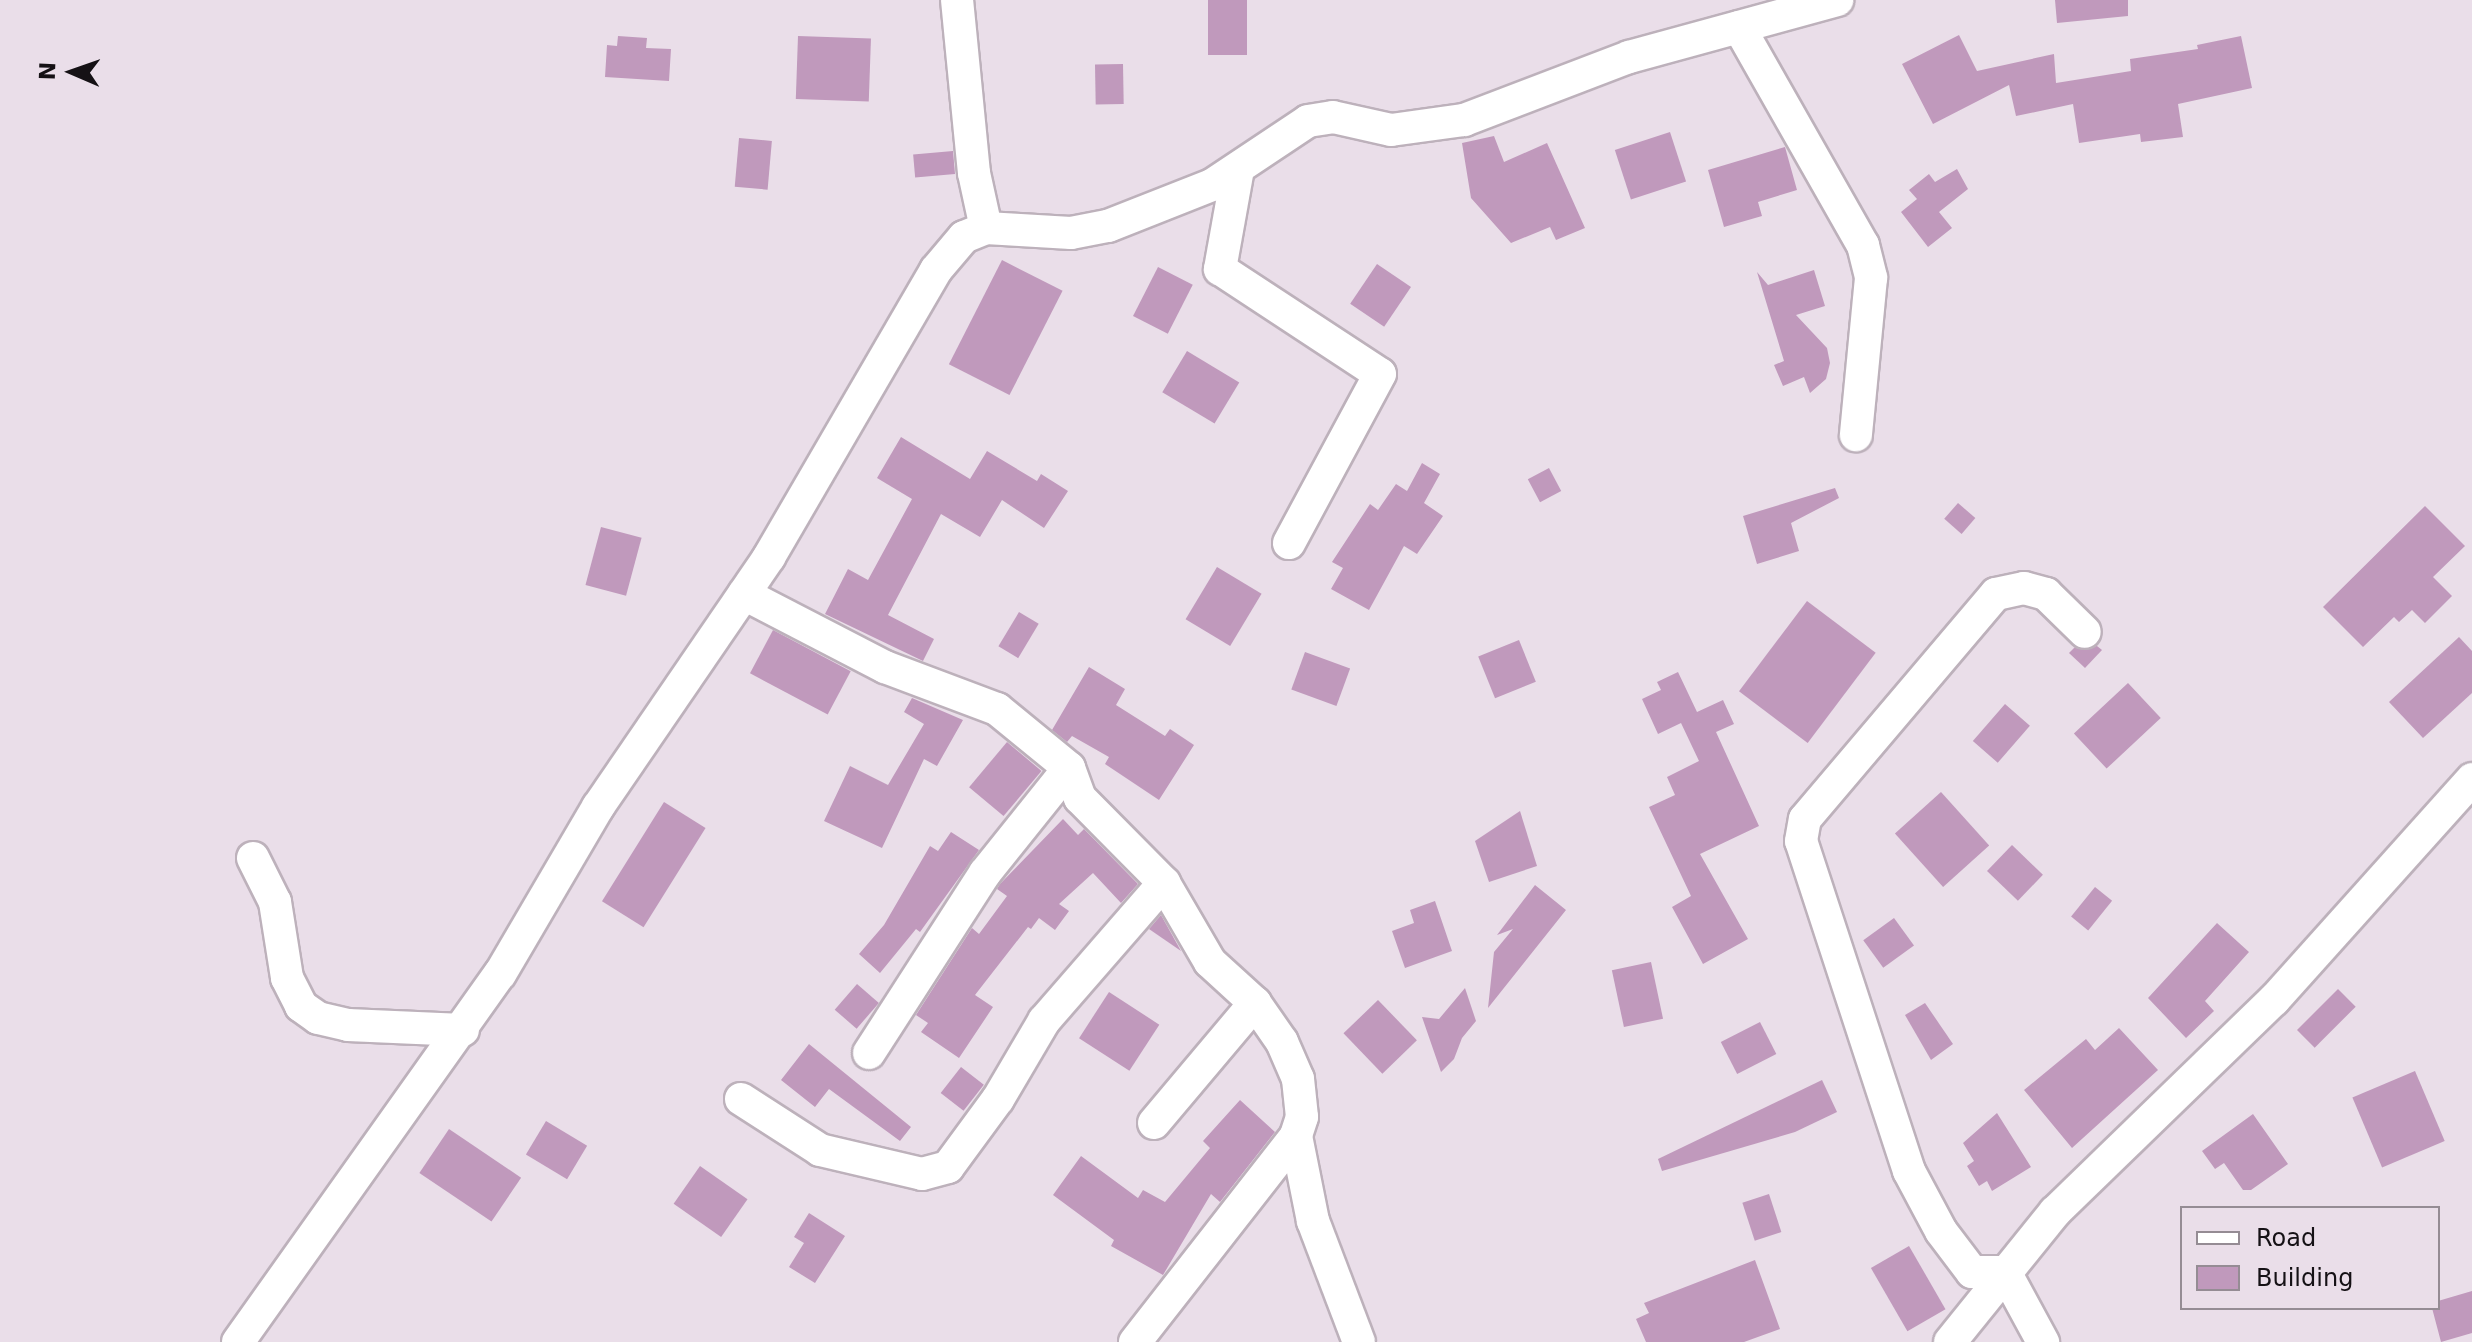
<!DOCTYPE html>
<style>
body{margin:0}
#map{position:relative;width:2472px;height:1342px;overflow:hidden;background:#eadee9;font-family:"DejaVu Sans",sans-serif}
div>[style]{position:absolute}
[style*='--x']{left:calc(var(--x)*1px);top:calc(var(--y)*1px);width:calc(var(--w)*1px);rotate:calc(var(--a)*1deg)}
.building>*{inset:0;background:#c099bc;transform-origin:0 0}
.roads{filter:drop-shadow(2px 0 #bdb1bb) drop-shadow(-2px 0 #bdb1bb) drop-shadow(0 2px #bdb1bb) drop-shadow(0 -2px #bdb1bb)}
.minor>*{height:32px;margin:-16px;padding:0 16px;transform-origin:16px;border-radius:16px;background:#fff}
span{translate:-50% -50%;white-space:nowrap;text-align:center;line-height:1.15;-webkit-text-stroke:6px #eadee9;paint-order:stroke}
.legend{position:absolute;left:2180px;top:1206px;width:260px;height:104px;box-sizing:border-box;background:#eadee9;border:2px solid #958c94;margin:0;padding:10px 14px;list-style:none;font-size:24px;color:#151115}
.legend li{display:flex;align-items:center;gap:16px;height:40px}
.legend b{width:40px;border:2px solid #958c94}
.north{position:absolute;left:32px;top:32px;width:80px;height:80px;-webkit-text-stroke:6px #eadee9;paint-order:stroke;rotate:272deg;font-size:22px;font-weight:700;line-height:32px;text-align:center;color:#151115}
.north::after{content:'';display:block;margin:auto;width:28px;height:36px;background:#151115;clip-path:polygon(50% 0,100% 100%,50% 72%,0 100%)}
</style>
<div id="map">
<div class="building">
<i style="left:1208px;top:0;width:39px;height:55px"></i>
<i style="clip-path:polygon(2055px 0,2128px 0,2128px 16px,2057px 23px)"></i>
<i style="clip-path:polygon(1959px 35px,1977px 71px,2054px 54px,2056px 83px,2131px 71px,2130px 59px,2198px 49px,2197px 45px,2241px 36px,2252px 88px,2178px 104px,2183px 137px,2141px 142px,2140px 134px,2079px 143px,2073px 104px,2016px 116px,2009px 85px,1933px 124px,1902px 64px)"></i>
<i style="clip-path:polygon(618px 36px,647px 38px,646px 48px,671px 49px,669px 81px,605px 77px,607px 45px,617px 46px)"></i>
<i style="left:798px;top:36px;width:73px;height:63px;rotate:2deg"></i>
<i style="left:1123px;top:64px;width:40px;height:28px;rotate:89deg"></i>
<i style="left:1670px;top:132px;width:52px;height:58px;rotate:72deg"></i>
<i style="clip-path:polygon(1494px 136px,1504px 162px,1547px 143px,1585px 228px,1556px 240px,1550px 227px,1511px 243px,1471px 198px,1462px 143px)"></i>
<i style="left:739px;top:138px;width:33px;height:49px;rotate:5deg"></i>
<i style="clip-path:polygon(1785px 147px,1797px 190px,1758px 202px,1762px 216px,1724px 227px,1708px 170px)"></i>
<i style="left:953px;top:151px;width:23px;height:40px;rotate:85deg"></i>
<i style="clip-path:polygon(1957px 169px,1968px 189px,1939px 212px,1952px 228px,1928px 247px,1901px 212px,1917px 199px,1909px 190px,1929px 174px,1935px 182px)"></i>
<i style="left:1002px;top:260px;width:68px;height:117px;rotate:27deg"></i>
<i style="left:1377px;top:264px;width:41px;height:48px;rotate:34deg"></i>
<i style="left:1158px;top:267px;width:39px;height:55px;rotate:27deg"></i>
<i style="clip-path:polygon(1814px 270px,1825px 306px,1796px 315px,1827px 348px,1830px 363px,1826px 379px,1810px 393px,1804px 377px,1783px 386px,1774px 365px,1784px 361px,1757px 272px,1768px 285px)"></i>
<i style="left:1187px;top:351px;width:61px;height:48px;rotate:31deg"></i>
<i style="clip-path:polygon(901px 437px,970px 479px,987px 451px,1037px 481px,1041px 474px,1068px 491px,1044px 528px,1002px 500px,980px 537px,941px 514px,888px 615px,934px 639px,923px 661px,825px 614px,848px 569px,868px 580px,912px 499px,877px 478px)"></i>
<i style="clip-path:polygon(1422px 463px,1440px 474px,1424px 503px,1443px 516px,1417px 554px,1404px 546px,1369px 610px,1331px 589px,1343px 568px,1332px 562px,1370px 504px,1378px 510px,1396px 484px,1407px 491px)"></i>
<i style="left:1549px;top:468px;width:26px;height:24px;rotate:62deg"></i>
<i style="clip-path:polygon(1835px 488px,1839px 498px,1791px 523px,1799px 551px,1757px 564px,1743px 516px)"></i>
<i style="left:1958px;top:503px;width:23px;height:21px;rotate:41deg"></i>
<i style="clip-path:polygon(2425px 506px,2465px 546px,2433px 577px,2452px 596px,2425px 623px,2412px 610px,2399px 622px,2394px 617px,2363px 647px,2323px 607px)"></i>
<i style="left:601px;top:527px;width:42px;height:60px;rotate:15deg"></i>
<i style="left:1217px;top:567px;width:52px;height:61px;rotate:31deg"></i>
<i style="left:1807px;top:601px;width:86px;height:113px;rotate:37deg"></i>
<i style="left:1019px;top:612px;width:23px;height:40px;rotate:31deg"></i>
<i style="left:773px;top:630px;width:88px;height:49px;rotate:28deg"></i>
<i style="clip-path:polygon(2459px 637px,2472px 651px,2472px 693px,2423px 738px,2389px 702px)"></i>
<i style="left:1519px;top:640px;width:45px;height:44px;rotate:68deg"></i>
<i style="clip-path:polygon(2097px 646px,2102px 650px,2085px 668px,2069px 653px,2075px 647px)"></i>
<i style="left:1305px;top:652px;width:48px;height:40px;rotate:20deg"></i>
<i style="clip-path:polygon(1089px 667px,1125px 689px,1116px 705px,1165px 736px,1170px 729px,1194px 745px,1159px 800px,1105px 764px,1109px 757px,1072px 736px,1067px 742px,1052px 730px)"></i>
<i style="clip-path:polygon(1678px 672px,1697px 712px,1723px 700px,1734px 724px,1716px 732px,1759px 826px,1700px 854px,1748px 939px,1703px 964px,1672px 907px,1691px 896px,1649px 807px,1675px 795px,1667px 777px,1699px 761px,1681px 723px,1658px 734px,1642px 699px,1661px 690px,1657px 682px)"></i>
<i style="left:2128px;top:683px;width:48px;height:74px;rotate:47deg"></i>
<i style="clip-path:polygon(912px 698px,963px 720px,937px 766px,924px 759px,882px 848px,824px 821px,850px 766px,888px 785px,924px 724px,904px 712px)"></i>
<i style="left:2005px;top:704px;width:33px;height:49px;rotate:41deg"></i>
<i style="left:1007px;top:742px;width:45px;height:59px;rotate:40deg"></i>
<i style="left:1941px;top:792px;width:72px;height:62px;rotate:48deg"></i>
<i style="left:664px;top:802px;width:49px;height:117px;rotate:32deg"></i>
<i style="clip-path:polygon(1520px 811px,1537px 866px,1489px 882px,1475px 841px)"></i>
<i style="clip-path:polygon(1063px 819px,1078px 835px,1084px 829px,1138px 884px,1121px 903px,1093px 873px,1059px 904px,1069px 911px,1055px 930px,1039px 918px,1031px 929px,1028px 927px,975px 995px,993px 1007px,959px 1058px,921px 1032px,928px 1023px,916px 1015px,972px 928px,979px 934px,1007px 896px,997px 889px,1000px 884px)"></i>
<i style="clip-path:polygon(951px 832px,979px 850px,920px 932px,916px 929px,880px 973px,859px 954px,884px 925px,930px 846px,938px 851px)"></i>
<i style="left:2012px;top:845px;width:43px;height:36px;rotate:44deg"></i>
<i style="clip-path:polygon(1535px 885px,1566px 910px,1488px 1008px,1494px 952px,1513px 929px,1497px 935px)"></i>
<i style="left:2095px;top:887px;width:22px;height:38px;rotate:39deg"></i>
<i style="clip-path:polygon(1435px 901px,1452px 951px,1405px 968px,1392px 931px,1414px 923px,1410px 910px)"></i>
<i style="clip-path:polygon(1161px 915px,1181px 951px,1149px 929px)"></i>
<i style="left:1894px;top:918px;width:34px;height:38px;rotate:54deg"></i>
<i style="clip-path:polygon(2217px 923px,2249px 952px,2205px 1001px,2214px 1011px,2186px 1038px,2148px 998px)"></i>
<i style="left:1651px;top:962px;width:58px;height:40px;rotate:78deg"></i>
<i style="left:857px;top:984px;width:29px;height:34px;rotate:41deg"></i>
<i style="clip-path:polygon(1465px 988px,1476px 1021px,1462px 1038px,1454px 1059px,1441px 1072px,1422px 1017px,1439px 1019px)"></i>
<i style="left:2338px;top:989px;width:25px;height:58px;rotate:45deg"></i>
<i style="left:1109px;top:992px;width:60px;height:55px;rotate:33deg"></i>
<i style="left:1378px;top:1000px;width:56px;height:48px;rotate:46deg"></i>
<i style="clip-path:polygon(1925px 1003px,1953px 1044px,1931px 1060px,1905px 1015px)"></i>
<i style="left:1760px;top:1022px;width:36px;height:44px;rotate:63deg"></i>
<i style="clip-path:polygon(2119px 1028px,2158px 1070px,2072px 1148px,2024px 1090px,2086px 1039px,2095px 1050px)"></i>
<i style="clip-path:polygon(809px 1044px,911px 1127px,900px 1141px,829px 1089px,815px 1107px,781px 1080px)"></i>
<i style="left:961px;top:1067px;width:29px;height:33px;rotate:38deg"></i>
<i style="left:2415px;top:1071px;width:76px;height:68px;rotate:67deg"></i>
<i style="clip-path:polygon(1822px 1080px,1837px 1112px,1795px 1132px,1662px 1171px,1658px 1159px)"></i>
<i style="clip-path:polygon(1240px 1100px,1275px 1132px,1220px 1202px,1211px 1194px,1163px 1275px,1111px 1246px,1114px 1240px,1053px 1195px,1081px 1156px,1138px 1198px,1143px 1190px,1165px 1202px,1210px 1148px,1203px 1141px)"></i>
<i style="clip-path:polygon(1997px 1113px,2031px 1167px,1992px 1191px,1987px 1181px,1979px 1186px,1967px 1166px,1974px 1161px,1963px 1143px)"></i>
<i style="clip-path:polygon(2253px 1114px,2288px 1164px,2251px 1190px,2243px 1190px,2224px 1163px,2215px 1169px,2202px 1151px)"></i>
<i style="left:546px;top:1121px;width:48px;height:39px;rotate:31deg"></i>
<i style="left:449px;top:1129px;width:87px;height:53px;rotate:34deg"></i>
<i style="left:700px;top:1166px;width:58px;height:46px;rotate:35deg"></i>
<i style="left:1769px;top:1194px;width:40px;height:28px;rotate:72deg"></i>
<i style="clip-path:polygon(809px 1213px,845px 1236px,815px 1283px,789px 1267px,804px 1243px,794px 1237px)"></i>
<i style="left:1909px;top:1246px;width:73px;height:44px;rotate:60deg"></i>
<i style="clip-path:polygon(1755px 1260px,1780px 1329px,1744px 1342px,1646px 1342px,1636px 1319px,1649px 1313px,1644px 1303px)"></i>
<i style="clip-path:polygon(2472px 1291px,2472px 1333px,2441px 1342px,2432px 1308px,2438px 1308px,2438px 1301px)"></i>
</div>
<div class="roads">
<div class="minor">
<i style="--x:1739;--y:27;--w:251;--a:60.4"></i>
<i style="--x:1863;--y:245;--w:34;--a:76"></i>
<i style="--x:1871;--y:278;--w:158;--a:95.5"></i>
<i style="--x:1238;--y:169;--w:102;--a:100.2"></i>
<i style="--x:1220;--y:269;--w:191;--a:33.3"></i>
<i style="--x:1380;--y:374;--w:192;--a:118.3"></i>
<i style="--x:986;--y:228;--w:85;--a:3.4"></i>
<i style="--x:1071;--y:233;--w:38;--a:-11"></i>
<i style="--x:1108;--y:226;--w:112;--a:-21.5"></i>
<i style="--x:1212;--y:185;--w:115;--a:-33.7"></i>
<i style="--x:1308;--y:121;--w:25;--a:-9"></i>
<i style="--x:1333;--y:117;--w:59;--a:12.6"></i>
<i style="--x:1391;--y:130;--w:74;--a:-7.8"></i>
<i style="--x:1464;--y:120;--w:177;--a:-20.9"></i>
<i style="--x:1629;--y:57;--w:216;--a:-15.3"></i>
<i style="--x:744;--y:594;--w:159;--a:27.4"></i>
<i style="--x:885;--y:667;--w:120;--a:20.6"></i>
<i style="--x:997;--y:709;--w:93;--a:39.3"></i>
<i style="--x:1069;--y:768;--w:32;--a:70"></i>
<i style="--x:1080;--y:798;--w:120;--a:45.3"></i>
<i style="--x:1164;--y:883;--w:91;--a:59.8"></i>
<i style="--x:1210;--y:962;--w:61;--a:42.3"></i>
<i style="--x:1255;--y:1003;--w:47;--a:55.3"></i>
<i style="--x:1282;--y:1042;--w:40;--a:66.6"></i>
<i style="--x:1298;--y:1079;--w:38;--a:84"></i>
<i style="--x:1302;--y:1117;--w:20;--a:108"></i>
<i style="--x:1296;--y:1136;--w:87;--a:78.7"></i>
<i style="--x:1313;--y:1221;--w:129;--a:69.2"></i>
<i style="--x:253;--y:858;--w:49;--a:63.4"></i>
<i style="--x:275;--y:902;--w:77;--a:81"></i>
<i style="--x:287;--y:978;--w:31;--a:63"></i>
<i style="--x:301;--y:1006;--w:21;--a:35"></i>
<i style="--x:318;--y:1018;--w:31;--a:13"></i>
<i style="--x:348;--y:1025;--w:115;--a:2.5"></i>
<i style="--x:869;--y:1053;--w:214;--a:-57.2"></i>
<i style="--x:985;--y:873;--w:134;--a:-51.3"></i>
<i style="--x:741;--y:1099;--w:94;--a:32.8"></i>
<i style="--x:820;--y:1150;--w:105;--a:13.2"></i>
<i style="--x:922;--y:1174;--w:27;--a:-15"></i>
<i style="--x:948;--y:1167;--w:84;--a:-53.7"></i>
<i style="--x:998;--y:1099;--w:91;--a:-59.5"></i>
<i style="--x:1044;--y:1021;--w:183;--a:-49"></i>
<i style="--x:1154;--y:1123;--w:157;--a:-49.9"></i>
<i style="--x:2005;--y:1272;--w:33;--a:180"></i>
<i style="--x:1972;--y:1272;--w:51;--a:-127.1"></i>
<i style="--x:1941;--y:1231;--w:68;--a:-118.1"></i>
<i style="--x:1909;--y:1171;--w:347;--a:-108.1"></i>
<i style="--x:1801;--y:841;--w:22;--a:-80"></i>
<i style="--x:1805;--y:819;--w:295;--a:-49.7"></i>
<i style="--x:1996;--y:594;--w:29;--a:-12"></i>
<i style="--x:2024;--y:588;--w:23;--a:15"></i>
<i style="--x:2046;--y:594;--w:54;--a:44.3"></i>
<i style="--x:2005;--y:1272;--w:80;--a:61.5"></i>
<i style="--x:238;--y:1342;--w:452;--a:-54.6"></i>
<i style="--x:500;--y:974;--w:194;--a:-59.6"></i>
<i style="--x:598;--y:807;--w:303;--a:-55.6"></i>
<i style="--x:769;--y:557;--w:332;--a:-59.8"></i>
<i style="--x:936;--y:270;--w:43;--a:-49.7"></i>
<i style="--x:964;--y:237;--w:24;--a:-22"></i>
<i style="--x:986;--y:228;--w:56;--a:-102.3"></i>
<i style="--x:974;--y:173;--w:174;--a:-95.6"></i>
<i style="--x:1135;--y:1342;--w:261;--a:-52"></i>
<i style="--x:1950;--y:1342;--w:167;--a:-51.1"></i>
<i style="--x:2055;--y:1212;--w:305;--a:-44.1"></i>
<i style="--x:2274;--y:1000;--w:297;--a:-48.1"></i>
</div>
</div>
<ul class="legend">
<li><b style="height:10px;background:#fff"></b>Road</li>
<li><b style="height:22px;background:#c099bc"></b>Building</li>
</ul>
<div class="north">N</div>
</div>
